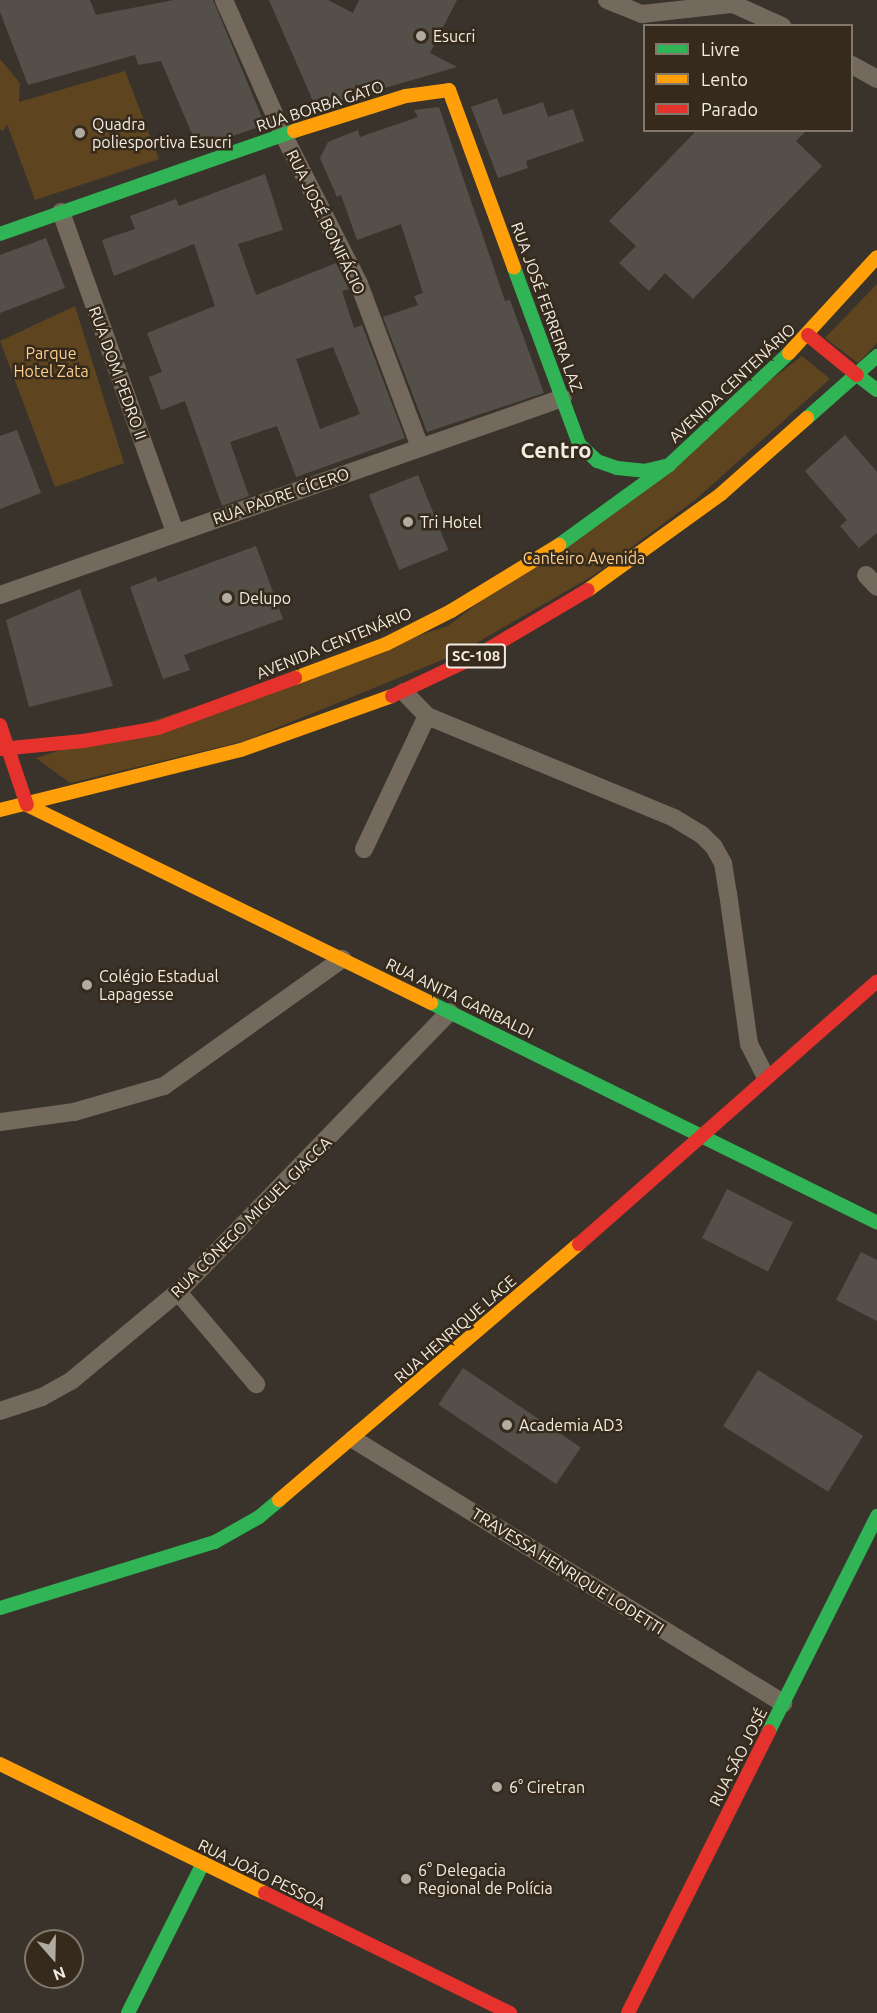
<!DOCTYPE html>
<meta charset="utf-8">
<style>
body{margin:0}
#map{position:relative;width:877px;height:2013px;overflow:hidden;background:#39332c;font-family:Ubuntu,sans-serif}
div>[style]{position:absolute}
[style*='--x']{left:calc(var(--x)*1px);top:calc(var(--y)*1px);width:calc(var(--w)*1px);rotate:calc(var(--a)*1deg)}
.green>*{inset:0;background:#5e451f}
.building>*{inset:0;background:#545049;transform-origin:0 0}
.street>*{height:18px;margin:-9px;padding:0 9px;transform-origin:9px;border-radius:9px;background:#73695c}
.fast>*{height:14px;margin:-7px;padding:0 7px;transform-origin:7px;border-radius:7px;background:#30b455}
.slow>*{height:14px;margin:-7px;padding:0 7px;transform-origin:7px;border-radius:7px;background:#ff9f0a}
.jam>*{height:14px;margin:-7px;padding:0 7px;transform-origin:7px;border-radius:7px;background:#e5322d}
.dots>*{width:16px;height:16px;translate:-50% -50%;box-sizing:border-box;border:3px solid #352a1c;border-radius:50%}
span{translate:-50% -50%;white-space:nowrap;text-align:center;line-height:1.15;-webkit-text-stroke:5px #352a1c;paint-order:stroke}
.shield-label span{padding:2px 4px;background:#352a1c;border:2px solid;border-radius:4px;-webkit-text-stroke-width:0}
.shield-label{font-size:15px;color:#f2ebe2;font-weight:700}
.poi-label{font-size:16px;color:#f2ebe2}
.left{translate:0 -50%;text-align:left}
.street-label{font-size:16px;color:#f2ebe2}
.park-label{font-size:16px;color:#fdcd8b}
.district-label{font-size:22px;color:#f2ebe2;font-weight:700}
.legend{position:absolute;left:643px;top:24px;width:210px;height:108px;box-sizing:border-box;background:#352a1c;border:2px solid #81776b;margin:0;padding:8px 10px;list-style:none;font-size:18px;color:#f2ebe2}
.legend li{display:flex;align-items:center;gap:12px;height:30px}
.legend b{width:30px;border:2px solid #81776b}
.north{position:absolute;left:24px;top:1929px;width:60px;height:60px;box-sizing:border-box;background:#352a1c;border:2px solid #81776b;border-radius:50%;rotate:160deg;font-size:16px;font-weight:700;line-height:24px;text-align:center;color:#f2ebe2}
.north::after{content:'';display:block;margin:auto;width:21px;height:27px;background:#b1aba2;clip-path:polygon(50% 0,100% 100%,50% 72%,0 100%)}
</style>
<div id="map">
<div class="green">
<i style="clip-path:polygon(0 59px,20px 83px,19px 102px,125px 71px,159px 159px,35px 200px,7px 124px,3px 131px,0 129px)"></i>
<i style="clip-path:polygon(877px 284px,877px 343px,858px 363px,825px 338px)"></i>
<i style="clip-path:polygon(75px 306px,124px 463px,55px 487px,0 341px)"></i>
<i style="clip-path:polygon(802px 356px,830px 379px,695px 500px,594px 575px,459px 653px,245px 741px,70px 783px,36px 758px,448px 626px)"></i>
</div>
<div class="building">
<i style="clip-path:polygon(0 0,90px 0,96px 15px,174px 0,213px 0,265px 125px,198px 148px,161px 61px,138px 65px,135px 55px,28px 85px,0 12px)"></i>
<i style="clip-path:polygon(269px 0,328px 0,353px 13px,359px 0,457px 0,430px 53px,457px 67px,316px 108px)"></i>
<i style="clip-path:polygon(497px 98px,503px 115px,543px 102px,548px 117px,573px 109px,584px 141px,526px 161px,528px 168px,498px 178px,471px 107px)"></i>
<i style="clip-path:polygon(439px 107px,505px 301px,510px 300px,544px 393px,427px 432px,383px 317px,418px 305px,414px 296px,423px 293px,401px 224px,357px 240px,341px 195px,337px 197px,320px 158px,328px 142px,358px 130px,360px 137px,418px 117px,414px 110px)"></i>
<i style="clip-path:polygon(697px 130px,807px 130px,796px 141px,822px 166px,693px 299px,665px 273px,649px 291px,619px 263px,636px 246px,609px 221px)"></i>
<i style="clip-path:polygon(evenodd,265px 174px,283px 230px,238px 244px,256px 295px,336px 263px,349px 289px,342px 291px,354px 328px,362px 325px,405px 438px,296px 477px,277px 426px,230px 442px,249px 496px,222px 506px,185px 401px,161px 410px,149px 377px,162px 372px,147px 333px,215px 306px,194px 244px,114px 276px,102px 240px,135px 229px,130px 216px,176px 199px,179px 206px,265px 174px,333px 347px,360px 414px,320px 429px,296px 359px,333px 347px)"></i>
<i style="clip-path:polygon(46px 238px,65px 288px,0 313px,0 255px)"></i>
<i style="clip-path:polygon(17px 430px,41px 493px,0 509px,0 436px)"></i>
<i style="clip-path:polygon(845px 435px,877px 472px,877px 533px,859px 548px,840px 526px,847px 520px,805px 471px)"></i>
<i style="left:418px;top:475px;width:81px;height:53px;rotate:68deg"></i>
<i style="clip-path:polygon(256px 546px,283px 619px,184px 655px,190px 670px,163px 679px,130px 587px,156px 577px,158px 582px)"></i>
<i style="clip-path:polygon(80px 589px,113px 686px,29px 707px,6px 620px)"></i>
<i style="left:727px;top:1189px;width:74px;height:55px;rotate:27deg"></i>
<i style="clip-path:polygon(861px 1252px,877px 1260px,877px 1321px,836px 1300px)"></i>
<i style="left:463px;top:1368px;width:142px;height:44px;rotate:34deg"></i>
<i style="left:758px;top:1370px;width:124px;height:66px;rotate:32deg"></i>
</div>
<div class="street">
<i style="--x:224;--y:0;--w:146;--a:66.2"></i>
<i style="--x:283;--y:134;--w:168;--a:63.1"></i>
<i style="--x:359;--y:284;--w:174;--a:69.5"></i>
<i style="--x:607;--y:0;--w:38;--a:22"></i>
<i style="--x:642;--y:14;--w:92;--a:-6.3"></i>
<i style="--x:733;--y:4;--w:54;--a:24.2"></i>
<i style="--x:852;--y:65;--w:29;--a:29"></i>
<i style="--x:61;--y:212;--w:341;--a:70.4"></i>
<i style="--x:866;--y:575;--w:16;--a:47"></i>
<i style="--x:0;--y:595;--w:596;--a:-19.29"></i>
<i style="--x:404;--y:692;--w:33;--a:46"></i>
<i style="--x:427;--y:716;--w:267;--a:22.4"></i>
<i style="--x:674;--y:818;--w:31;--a:31"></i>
<i style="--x:701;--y:834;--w:18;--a:45"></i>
<i style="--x:714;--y:847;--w:18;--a:61"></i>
<i style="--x:723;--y:863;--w:30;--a:81"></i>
<i style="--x:728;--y:893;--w:152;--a:82.1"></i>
<i style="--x:749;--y:1044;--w:36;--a:63"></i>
<i style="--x:364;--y:849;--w:147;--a:-64.7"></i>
<i style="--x:0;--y:1122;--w:75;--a:-7.7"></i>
<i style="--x:74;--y:1112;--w:94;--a:-16.1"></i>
<i style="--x:164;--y:1086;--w:219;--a:-35.5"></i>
<i style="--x:178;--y:1292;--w:121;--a:49.7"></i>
<i style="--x:0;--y:1411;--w:44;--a:-18.4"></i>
<i style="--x:42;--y:1397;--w:33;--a:-29"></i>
<i style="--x:71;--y:1381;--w:139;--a:-39.8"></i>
<i style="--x:178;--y:1292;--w:390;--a:-45.9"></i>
<i style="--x:353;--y:1439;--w:505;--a:31.55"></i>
</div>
<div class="fast">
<i style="--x:0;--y:234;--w:312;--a:-19.3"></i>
<i style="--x:514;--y:268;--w:188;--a:69.7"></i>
<i style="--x:579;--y:444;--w:25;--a:43"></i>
<i style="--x:597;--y:461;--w:21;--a:19"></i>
<i style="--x:617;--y:468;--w:27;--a:6"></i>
<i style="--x:644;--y:471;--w:26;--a:-13"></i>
<i style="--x:857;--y:375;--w:25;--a:37"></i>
<i style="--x:807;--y:418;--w:94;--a:-41.5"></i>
<i style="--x:559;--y:545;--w:136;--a:-36"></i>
<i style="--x:669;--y:465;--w:164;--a:-43"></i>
<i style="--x:431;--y:1003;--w:497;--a:26.2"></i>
<i style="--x:0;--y:1608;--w:225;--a:-17.1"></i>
<i style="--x:215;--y:1542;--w:51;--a:-29.6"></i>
<i style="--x:259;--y:1517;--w:26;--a:-40"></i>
<i style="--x:769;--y:1731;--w:241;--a:-63.3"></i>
<i style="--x:128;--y:2013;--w:168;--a:-63.4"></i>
</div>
<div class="slow">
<i style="--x:294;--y:131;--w:117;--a:-17.4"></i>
<i style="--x:406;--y:96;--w:43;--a:-7.9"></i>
<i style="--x:449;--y:90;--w:189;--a:69.9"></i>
<i style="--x:789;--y:353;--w:130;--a:-47.5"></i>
<i style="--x:588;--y:590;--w:164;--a:-35.8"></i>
<i style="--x:721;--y:494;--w:115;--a:-41.5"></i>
<i style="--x:295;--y:678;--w:97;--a:-20.5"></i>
<i style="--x:386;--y:644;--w:73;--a:-26.9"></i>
<i style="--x:451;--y:611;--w:127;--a:-31.4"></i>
<i style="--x:27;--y:805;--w:450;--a:26.1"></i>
<i style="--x:0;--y:810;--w:248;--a:-14"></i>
<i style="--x:241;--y:750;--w:160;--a:-19.7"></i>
<i style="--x:279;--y:1500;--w:394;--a:-40.5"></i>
<i style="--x:0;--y:1764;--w:295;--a:26"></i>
</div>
<div class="jam">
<i style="--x:808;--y:335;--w:63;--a:39.2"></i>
<i style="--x:392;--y:696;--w:92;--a:-25.2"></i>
<i style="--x:475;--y:657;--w:131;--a:-30.7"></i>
<i style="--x:0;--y:725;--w:84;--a:71.4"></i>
<i style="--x:0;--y:749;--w:83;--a:-5.5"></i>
<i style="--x:83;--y:741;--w:76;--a:-9.8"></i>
<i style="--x:158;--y:728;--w:146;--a:-20.1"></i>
<i style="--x:579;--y:1244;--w:397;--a:-41.4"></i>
<i style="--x:265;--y:1893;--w:273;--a:26.1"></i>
<i style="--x:628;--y:2013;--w:315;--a:-63.4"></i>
</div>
<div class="dots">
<i style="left:421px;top:36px;background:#b1aba2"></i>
<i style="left:80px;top:133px;background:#b1aba2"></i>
<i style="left:408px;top:522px;background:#b1aba2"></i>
<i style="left:227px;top:598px;background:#b1aba2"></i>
<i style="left:87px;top:985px;background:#b1aba2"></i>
<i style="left:507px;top:1425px;background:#b1aba2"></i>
<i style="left:497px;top:1787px;background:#b1aba2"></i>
<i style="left:406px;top:1879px;background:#b1aba2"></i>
</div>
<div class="shield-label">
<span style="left:476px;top:656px">SC-108</span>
</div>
<div class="poi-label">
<span class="left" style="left:433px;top:36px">Esucri</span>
<span class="left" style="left:92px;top:133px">Quadra<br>poliesportiva Esucri</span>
<span class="left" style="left:420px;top:522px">Tri Hotel</span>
<span class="left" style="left:239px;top:598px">Delupo</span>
<span class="left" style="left:99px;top:985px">Colégio Estadual<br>Lapagesse</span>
<span class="left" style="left:519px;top:1425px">Academia AD3</span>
<span class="left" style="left:509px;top:1787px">6° Ciretran</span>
<span class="left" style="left:418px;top:1879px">6° Delegacia<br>Regional de Polícia</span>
</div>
<div class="street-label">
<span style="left:320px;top:106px;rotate:-18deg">RUA BORBA GATO</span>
<span style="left:326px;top:222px;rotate:64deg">RUA JOSÉ BONIFÁCIO</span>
<span style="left:547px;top:307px;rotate:70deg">RUA JOSÉ FERREIRA LAZ</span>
<span style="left:118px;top:373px;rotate:70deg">RUA DOM PEDRO II</span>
<span style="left:732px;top:383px;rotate:-43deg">AVENIDA CENTENÁRIO</span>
<span style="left:281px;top:496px;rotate:-19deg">RUA PADRE CÍCERO</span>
<span style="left:334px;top:643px;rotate:-22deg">AVENIDA CENTENÁRIO</span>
<span style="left:460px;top:998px;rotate:26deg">RUA ANITA GARIBALDI</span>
<span style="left:251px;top:1217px;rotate:-45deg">RUA CÔNEGO MIGUEL GIACCA</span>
<span style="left:455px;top:1329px;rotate:-41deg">RUA HENRIQUE LAGE</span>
<span style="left:568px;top:1571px;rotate:32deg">TRAVESSA HENRIQUE LODETTI</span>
<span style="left:738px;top:1757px;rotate:-63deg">RUA SÃO JOSÉ</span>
<span style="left:262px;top:1874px;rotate:26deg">RUA JOÃO PESSOA</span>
</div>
<div class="park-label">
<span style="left:51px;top:362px">Parque<br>Hotel Zata</span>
<span style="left:584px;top:558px">Canteiro Avenida</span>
</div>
<div class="district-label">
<span style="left:556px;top:450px">Centro</span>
</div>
<ul class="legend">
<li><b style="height:8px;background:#30b455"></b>Livre</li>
<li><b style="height:8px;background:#ff9f0a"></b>Lento</li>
<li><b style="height:8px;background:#e5322d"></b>Parado</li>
</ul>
<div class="north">N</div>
</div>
